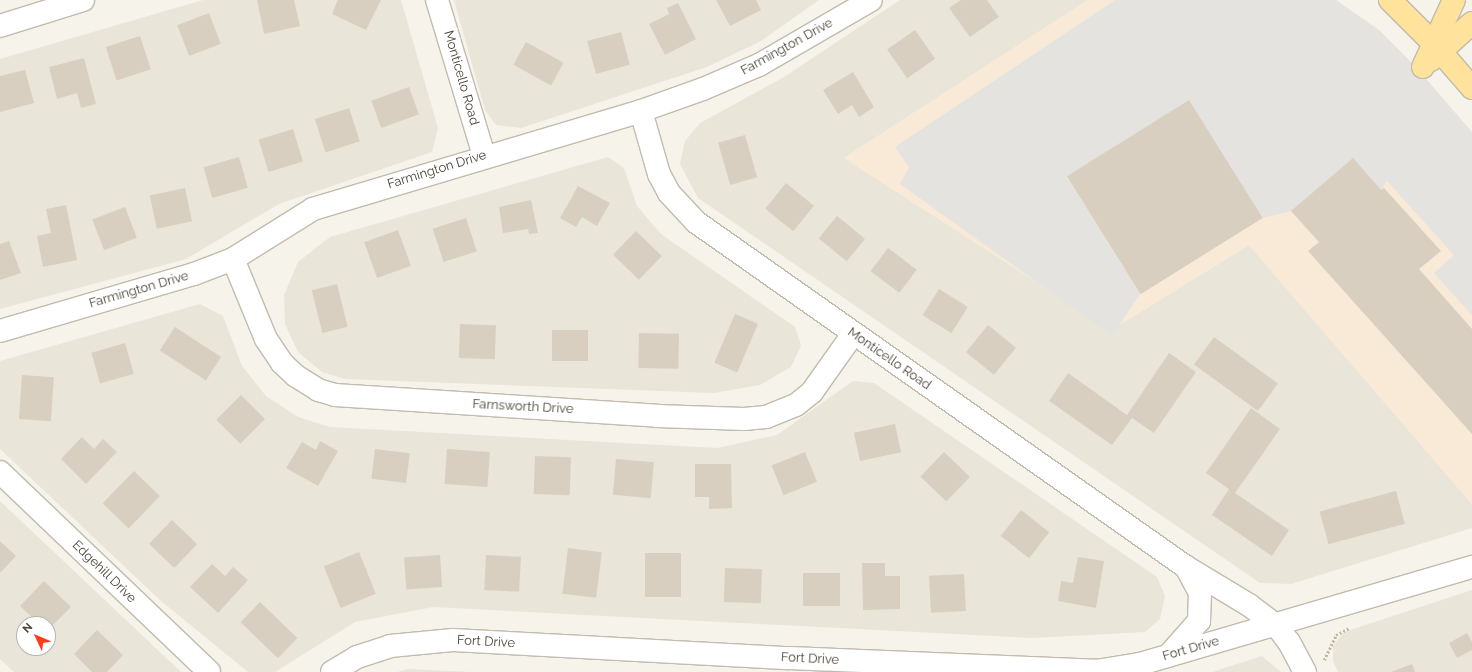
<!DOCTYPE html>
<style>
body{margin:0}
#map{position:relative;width:1472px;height:672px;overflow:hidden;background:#f6f3eb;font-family:Raleway,sans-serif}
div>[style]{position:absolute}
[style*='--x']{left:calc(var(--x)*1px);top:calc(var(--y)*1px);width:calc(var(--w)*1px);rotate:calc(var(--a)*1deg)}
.residential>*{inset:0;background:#eae5d9}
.commercial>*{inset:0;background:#f8ead6}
.parking>*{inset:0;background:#e5e3df}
.building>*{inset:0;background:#d9cfc0;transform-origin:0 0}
.path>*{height:2.5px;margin-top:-1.25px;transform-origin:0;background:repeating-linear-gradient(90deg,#c5b79d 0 2px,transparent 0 4px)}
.roads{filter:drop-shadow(1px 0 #c3bbad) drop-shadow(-1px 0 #c3bbad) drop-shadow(0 1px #c3bbad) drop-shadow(0 -1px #c3bbad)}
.minor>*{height:22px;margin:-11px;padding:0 11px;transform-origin:11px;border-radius:11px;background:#fff}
.primary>*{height:22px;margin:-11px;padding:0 11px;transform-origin:11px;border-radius:11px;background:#ffe29b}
span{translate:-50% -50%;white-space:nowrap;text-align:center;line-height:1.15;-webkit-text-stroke:4px #fff;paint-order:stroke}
.street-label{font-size:13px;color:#4b4438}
.north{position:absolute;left:16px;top:616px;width:40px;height:40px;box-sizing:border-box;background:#fff;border:1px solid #b7b4af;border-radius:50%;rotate:314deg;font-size:11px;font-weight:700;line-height:16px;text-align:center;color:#4b4438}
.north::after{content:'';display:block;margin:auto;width:14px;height:18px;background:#ff3b19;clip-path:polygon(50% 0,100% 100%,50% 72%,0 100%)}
</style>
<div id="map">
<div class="residential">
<i style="clip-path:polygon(203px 0,401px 0,438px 128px,432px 152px,279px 204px,186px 259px,0 309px,0 59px)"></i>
<i style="clip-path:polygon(454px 0,819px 0,761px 41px,707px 67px,521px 128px,496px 125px,485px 110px)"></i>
<i style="clip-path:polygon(900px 0,1088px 0,844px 158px,1111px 330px,1249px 245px,1472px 504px,1472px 528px,1291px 584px,1260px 583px,698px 198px,680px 164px,685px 141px,700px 123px,784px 77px)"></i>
<i style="clip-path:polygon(608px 157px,624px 168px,637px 206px,661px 234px,795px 327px,801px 346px,791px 367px,760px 385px,714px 393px,345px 379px,322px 372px,298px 352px,285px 324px,284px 295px,298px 262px,330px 237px)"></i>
<i style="clip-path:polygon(200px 304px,223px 316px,242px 366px,266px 396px,298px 417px,330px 427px,717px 448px,777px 435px,853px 381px,874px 383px,1157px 577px,1165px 596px,1160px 619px,1145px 632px,1032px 638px,433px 607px,355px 622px,275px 672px,248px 672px,161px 601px,0 449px,0 361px)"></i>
<i style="clip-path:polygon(evenodd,0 501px,181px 672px,14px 672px,0 659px,0 501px,24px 624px,48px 624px,48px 648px,24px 648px,24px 624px)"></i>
<i style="clip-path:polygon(1472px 590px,1472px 672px,1338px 672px,1333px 661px,1333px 646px,1344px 632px)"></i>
<i style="clip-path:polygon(1262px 656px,1281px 672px,1212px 672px)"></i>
<i style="clip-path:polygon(408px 669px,471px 672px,397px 672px)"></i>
</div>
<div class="commercial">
<i style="clip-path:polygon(1088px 0,1324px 0,1472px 137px,1472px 504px,1249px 245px,1111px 330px,844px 158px)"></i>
</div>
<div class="parking">
<i style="clip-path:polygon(1115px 0,1336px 0,1379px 30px,1415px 66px,1472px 132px,1472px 315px,1434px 273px,1454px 255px,1387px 181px,1381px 190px,1262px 218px,1189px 100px,1067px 177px,1140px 294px,1112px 336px,900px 184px,909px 167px,895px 147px)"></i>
</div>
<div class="building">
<i style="clip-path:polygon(257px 0,294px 0,300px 26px,264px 34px)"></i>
<i style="clip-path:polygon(338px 0,381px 0,366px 30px,332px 14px)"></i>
<i style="clip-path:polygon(716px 0,756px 0,761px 10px,730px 26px)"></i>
<i style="clip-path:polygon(961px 0,987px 0,999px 17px,970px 37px,949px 8px)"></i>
<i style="clip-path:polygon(678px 3px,696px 39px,665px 55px,649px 24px,669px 14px,667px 8px)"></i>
<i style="left:209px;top:13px;width:33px;height:34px;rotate:69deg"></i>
<i style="left:915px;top:30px;width:35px;height:34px;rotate:55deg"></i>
<i style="left:621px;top:32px;width:34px;height:35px;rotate:75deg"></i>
<i style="left:140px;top:36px;width:35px;height:36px;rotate:72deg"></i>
<i style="left:526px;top:42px;width:43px;height:26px;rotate:29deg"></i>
<i style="clip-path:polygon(84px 58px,96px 104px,81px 108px,77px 93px,57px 99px,49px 67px)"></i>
<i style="clip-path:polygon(25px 70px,34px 103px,0 112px,0 76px)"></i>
<i style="clip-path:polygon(853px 72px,874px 107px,859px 117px,852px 105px,838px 114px,823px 90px)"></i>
<i style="left:409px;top:87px;width:29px;height:40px;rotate:70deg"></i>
<i style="left:1189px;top:100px;width:139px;height:144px;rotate:58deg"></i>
<i style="left:349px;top:108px;width:35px;height:36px;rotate:72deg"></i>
<i style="left:293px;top:129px;width:34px;height:36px;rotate:73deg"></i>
<i style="left:745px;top:135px;width:44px;height:28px;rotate:74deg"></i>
<i style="left:239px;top:157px;width:32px;height:37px;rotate:74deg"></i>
<i style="clip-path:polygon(1353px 158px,1381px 190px,1384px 188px,1441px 251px,1419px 269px,1472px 329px,1472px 434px,1308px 251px,1319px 242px,1291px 211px)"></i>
<i style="left:786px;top:183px;width:36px;height:33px;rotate:39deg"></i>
<i style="clip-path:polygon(578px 186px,610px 203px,597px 226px,582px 217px,576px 227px,560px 218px)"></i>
<i style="left:185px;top:188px;width:34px;height:36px;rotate:78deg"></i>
<i style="clip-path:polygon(531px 200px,538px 233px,529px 234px,528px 229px,503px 233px,499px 207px)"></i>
<i style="clip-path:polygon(66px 205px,77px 260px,43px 267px,37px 236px,51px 233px,46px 209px)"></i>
<i style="left:125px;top:207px;width:33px;height:35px;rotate:69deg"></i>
<i style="left:837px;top:216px;width:36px;height:29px;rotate:39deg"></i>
<i style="left:466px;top:218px;width:35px;height:35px;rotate:72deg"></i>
<i style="left:398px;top:230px;width:38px;height:36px;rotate:70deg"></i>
<i style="left:636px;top:231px;width:36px;height:33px;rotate:44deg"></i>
<i style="clip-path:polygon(9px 241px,21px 273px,0 280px,0 244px)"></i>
<i style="left:888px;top:248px;width:36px;height:29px;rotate:37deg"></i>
<i style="left:337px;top:284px;width:44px;height:26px;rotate:76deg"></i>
<i style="left:939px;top:289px;width:34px;height:31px;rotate:32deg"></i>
<i style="left:735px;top:314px;width:25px;height:53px;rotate:23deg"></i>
<i style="left:460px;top:324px;width:36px;height:34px;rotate:2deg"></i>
<i style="left:988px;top:325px;width:36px;height:35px;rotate:39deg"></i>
<i style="left:175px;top:327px;width:55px;height:28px;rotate:33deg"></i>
<i style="left:552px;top:330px;width:36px;height:31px"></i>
<i style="left:639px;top:333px;width:40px;height:35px;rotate:1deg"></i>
<i style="left:1214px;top:337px;width:79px;height:34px;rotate:36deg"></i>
<i style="left:125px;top:343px;width:32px;height:35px;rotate:74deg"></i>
<i style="clip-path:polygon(1169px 353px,1196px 372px,1154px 433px,1132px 418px,1112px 445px,1049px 401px,1068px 373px,1127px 415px)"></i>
<i style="left:22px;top:375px;width:32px;height:44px;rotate:4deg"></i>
<i style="left:241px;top:395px;width:34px;height:35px;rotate:45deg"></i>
<i style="clip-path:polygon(1251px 408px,1280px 429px,1235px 493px,1289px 530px,1272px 556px,1212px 515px,1229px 489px,1206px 473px)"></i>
<i style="left:895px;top:424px;width:29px;height:42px;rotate:78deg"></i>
<i style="clip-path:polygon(82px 437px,94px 449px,103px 439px,117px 452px,86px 484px,61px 459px)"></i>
<i style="clip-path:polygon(320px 441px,338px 451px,318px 486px,286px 468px,302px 442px,316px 450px)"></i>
<i style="left:375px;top:449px;width:35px;height:30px;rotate:7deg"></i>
<i style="left:447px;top:449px;width:43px;height:35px;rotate:4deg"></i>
<i style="left:805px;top:452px;width:32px;height:36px;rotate:68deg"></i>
<i style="left:944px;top:452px;width:36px;height:34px;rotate:44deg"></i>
<i style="left:535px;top:456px;width:36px;height:38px;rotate:2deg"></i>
<i style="left:616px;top:459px;width:38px;height:36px;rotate:5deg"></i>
<i style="clip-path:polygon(695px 464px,731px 464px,732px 508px,709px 509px,709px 497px,695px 497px)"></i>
<i style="left:134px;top:471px;width:36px;height:45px;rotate:44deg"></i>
<i style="left:1396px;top:491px;width:34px;height:79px;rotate:75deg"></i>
<i style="left:1021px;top:510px;width:36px;height:33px;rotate:38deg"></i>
<i style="left:172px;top:520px;width:35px;height:33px;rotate:44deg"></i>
<i style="clip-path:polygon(0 541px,16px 556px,0 573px)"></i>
<i style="left:568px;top:548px;width:34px;height:46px;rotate:7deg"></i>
<i style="left:359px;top:552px;width:45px;height:38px;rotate:68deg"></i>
<i style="left:645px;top:553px;width:36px;height:44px"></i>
<i style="left:440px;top:555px;width:32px;height:36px;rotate:86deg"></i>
<i style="left:486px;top:555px;width:35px;height:35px;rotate:3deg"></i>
<i style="clip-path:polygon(1078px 557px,1104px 561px,1096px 608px,1058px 601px,1061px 581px,1073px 583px)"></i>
<i style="clip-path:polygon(862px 563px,885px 563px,885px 576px,900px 576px,900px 609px,863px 610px)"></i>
<i style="clip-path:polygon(212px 564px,225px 576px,233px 567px,248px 580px,218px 613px,190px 587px)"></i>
<i style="left:725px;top:568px;width:37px;height:34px;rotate:2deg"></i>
<i style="left:840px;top:573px;width:33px;height:37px;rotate:90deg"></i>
<i style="left:964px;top:574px;width:37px;height:35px;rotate:87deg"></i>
<i style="clip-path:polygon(44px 581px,71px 607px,48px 630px,48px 624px,39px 624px,20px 606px)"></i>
<i style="left:260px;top:602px;width:52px;height:28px;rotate:44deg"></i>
<i style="clip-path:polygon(97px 630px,123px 655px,107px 672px,92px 672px,74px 654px)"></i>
<i style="clip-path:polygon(1467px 633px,1472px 642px,1472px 650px,1457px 658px,1449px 643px)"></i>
<i style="clip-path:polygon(1412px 664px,1415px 672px,1391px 672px)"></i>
</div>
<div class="path">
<i style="--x:1324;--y:660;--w:28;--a:-64"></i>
<i style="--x:1336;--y:635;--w:15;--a:-28"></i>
</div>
<div class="roads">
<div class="minor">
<i style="--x:437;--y:0;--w:163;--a:73.2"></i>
<i style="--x:0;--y:26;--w:87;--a:-17.4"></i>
<i style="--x:641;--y:111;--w:66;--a:74.1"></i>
<i style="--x:659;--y:174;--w:21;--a:62"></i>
<i style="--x:669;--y:193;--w:40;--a:47"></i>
<i style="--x:696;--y:222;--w:599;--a:35.15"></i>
<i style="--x:1186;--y:567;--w:74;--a:31.1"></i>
<i style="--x:1249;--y:605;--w:34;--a:37"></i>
<i style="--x:1276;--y:625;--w:21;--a:53"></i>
<i style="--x:1289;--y:642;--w:34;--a:62"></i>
<i style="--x:233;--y:259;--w:87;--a:67.6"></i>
<i style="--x:266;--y:339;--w:29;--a:56"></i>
<i style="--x:282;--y:363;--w:19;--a:43"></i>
<i style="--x:296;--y:376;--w:26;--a:32"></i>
<i style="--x:318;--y:390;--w:18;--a:16"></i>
<i style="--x:335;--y:395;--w:323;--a:3.7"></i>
<i style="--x:657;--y:416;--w:87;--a:2"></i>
<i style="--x:744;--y:419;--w:22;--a:-5"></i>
<i style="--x:766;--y:417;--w:32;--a:-22"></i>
<i style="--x:796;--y:405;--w:21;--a:-39"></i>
<i style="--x:812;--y:392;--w:71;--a:-54.7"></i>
<i style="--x:0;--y:331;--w:202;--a:-16.4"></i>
<i style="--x:194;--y:274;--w:42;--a:-21"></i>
<i style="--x:233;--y:259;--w:94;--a:-32"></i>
<i style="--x:313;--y:209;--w:342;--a:-16.6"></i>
<i style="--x:641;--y:111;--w:66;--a:-19.5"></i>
<i style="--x:703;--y:89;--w:61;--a:-23.2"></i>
<i style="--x:759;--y:65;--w:129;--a:-30.1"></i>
<i style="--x:0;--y:472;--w:289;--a:43.7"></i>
<i style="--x:1168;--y:656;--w:47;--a:-48.5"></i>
<i style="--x:1199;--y:621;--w:28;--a:-88"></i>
<i style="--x:1200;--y:593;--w:30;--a:-118"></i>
<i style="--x:332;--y:672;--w:29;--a:-31"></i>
<i style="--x:357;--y:657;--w:35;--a:-18"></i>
<i style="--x:390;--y:646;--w:63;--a:-5.4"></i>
<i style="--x:453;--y:640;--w:336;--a:3.1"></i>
<i style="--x:789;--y:658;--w:307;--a:2.4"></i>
<i style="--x:1096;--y:671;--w:45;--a:-9"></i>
<i style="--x:1140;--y:664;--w:346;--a:-16.3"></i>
</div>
<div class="primary">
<i style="--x:1390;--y:0;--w:62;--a:45"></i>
<i style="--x:1434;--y:44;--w:58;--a:49.2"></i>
<i style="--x:1431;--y:60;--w:55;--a:-42.1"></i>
<i style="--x:1423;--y:67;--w:74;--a:-65.2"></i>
</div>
</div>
<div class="street-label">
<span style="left:787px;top:47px;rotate:-29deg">Farmington Drive</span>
<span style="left:461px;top:78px;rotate:74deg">Monticello Road</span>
<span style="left:437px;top:170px;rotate:-17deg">Farmington Drive</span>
<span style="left:139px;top:290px;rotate:-16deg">Farmington Drive</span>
<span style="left:889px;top:359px;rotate:35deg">Monticello Road</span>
<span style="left:523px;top:407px;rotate:3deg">Farnsworth Drive</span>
<span style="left:104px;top:572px;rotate:44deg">Edgehill Drive</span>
<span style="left:486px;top:642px;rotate:3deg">Fort Drive</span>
<span style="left:1191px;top:649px;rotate:-16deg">Fort Drive</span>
<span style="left:810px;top:659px;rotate:3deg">Fort Drive</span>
</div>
<div class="north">N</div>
</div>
